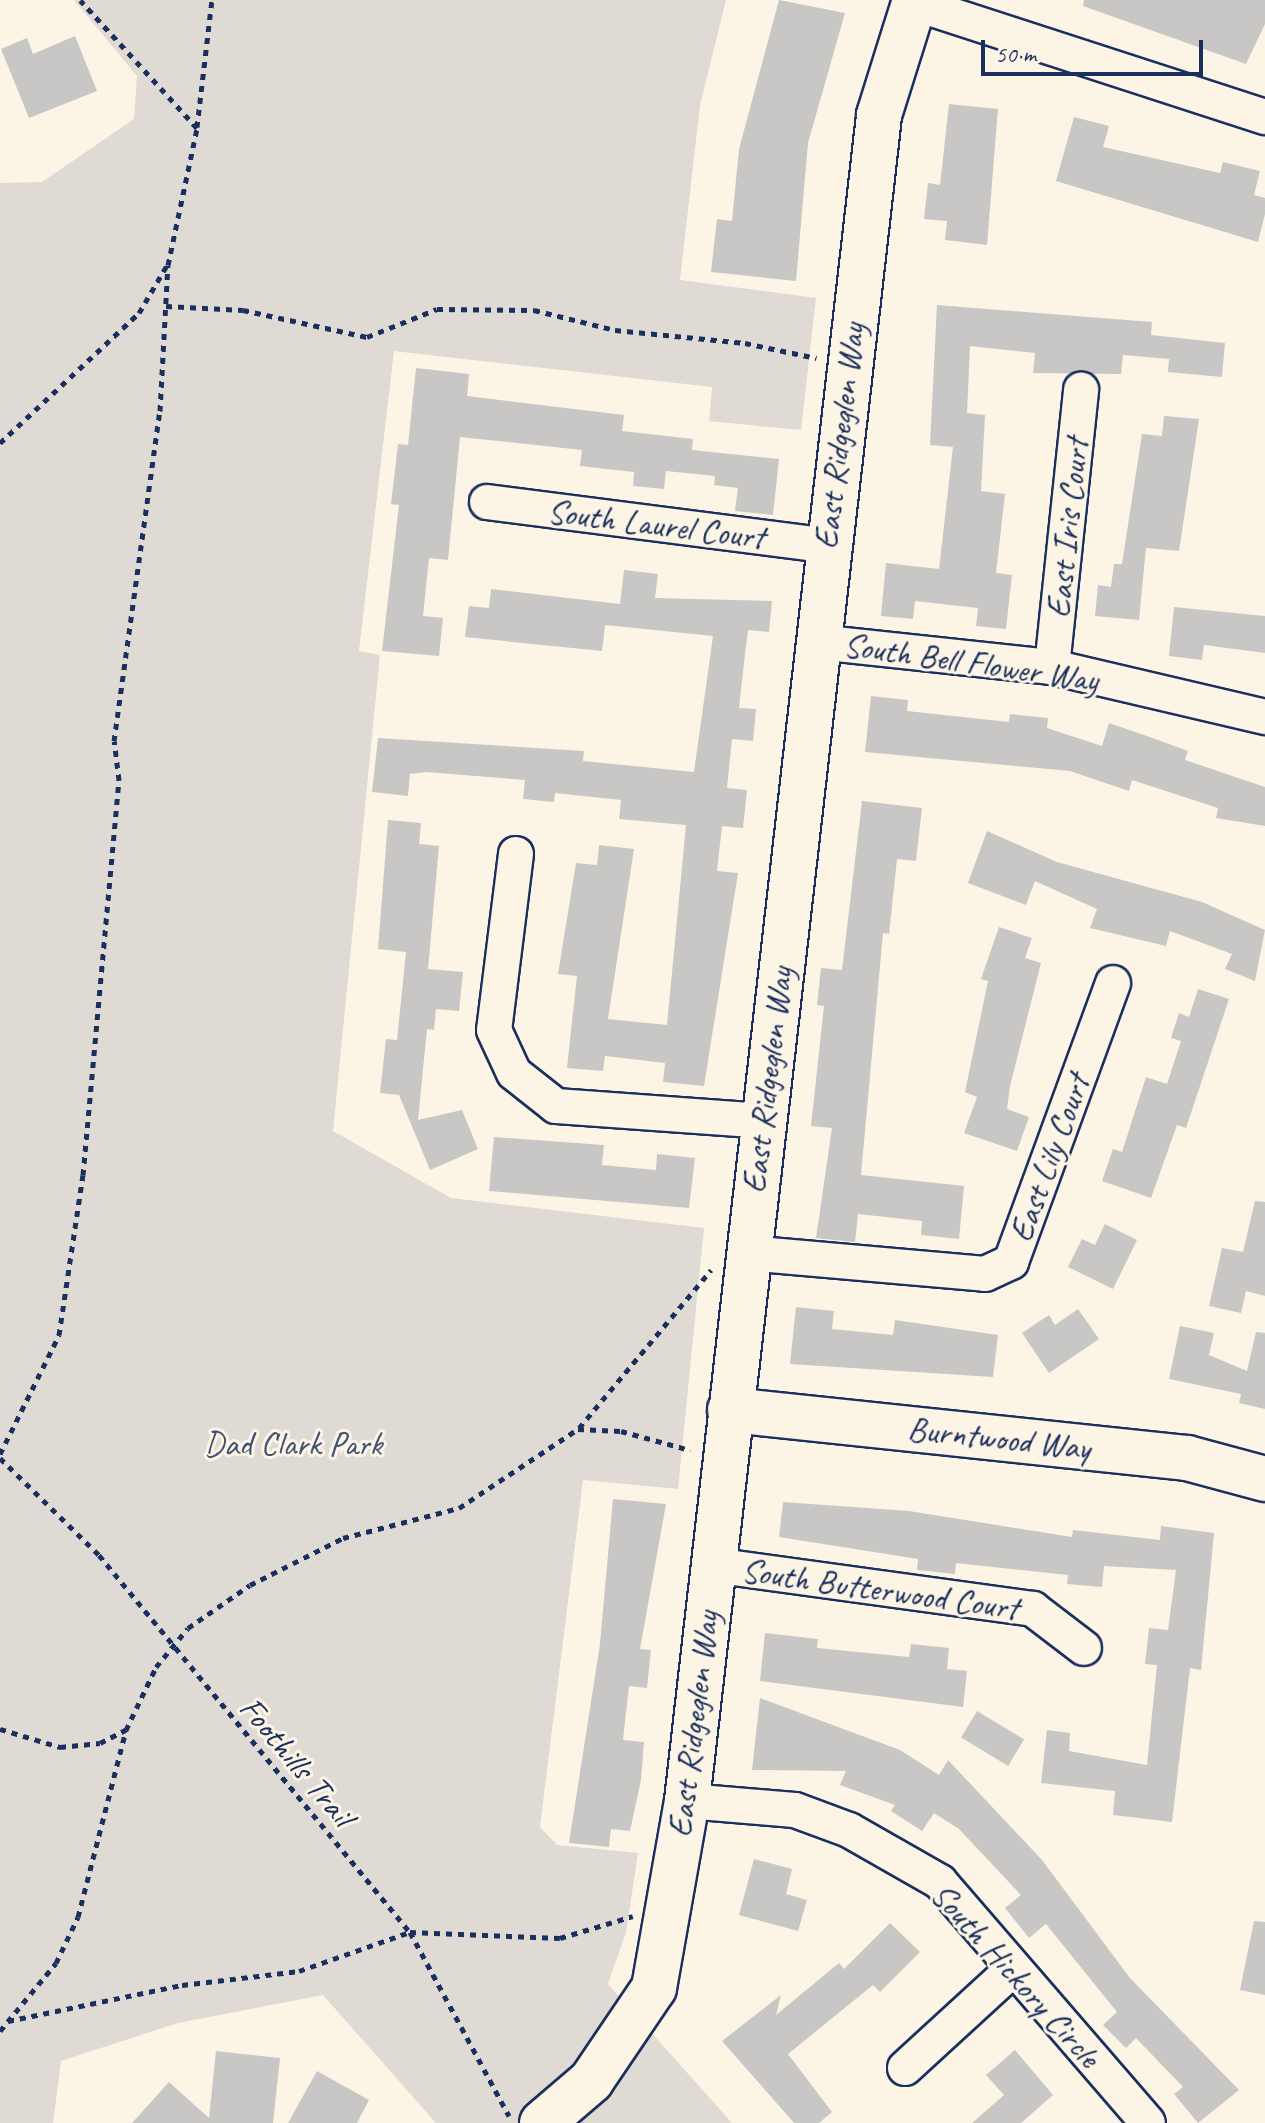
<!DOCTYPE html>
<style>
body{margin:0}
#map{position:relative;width:1265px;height:2123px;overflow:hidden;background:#fcf5e5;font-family:Caveat,sans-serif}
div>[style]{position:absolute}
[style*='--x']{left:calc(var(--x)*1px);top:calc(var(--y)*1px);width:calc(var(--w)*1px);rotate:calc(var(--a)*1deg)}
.green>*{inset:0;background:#dfdbd4}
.building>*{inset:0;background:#c8c7c6;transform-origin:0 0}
.path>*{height:5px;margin-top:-2.5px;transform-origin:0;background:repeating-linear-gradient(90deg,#1b2f5e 0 6px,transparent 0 12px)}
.roads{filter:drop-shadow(2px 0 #1b2f5e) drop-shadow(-2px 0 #1b2f5e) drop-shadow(0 2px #1b2f5e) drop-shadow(0 -2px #1b2f5e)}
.street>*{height:34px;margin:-17px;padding:0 17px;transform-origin:17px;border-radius:17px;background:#fcf5e5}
.secondary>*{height:44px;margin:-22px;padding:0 22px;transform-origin:22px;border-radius:22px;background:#fcf5e5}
span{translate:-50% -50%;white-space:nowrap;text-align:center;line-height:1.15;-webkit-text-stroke:6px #fcf5e5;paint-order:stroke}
.street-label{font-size:34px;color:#1b2f5e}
.park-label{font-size:34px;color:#425176}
.scale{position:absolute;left:981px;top:40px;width:222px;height:36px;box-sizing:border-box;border:4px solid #1b2f5e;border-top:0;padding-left:10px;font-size:24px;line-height:28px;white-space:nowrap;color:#1b2f5e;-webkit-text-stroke:6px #fcf5e5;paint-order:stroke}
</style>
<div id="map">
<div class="green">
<i style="clip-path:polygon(74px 0,726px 0,700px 105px,680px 280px,816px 298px,801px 430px,709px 421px,712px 387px,394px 351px,359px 651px,380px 655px,333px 1131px,451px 1198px,704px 1228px,678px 1489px,583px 1480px,540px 1827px,557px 1845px,638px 1853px,626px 1932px,608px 1984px,732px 2123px,436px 2123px,323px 1995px,178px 2023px,61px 2061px,53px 2123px,0 2123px,0 183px,42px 182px,134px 119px,137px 76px)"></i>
</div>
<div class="building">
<i style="clip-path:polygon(779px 0,845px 13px,808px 143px,796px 281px,711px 272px,717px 219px,732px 221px,739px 149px)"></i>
<i style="clip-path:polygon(1084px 0,1265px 0,1265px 24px,1246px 64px,1083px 6px)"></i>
<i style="clip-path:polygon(75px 36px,97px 91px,29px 118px,1px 49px,27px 38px,33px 54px)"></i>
<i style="clip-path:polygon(949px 104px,998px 109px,987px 245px,945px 240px,947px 221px,924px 219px,928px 183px,940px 185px)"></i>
<i style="clip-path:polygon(1074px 117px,1109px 126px,1103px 147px,1220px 173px,1223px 162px,1260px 171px,1254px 195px,1265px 198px,1265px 214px,1258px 242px,1056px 181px)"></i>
<i style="clip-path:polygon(937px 305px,1152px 322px,1151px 335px,1225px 343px,1222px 377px,1168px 372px,1169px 359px,1123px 355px,1121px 374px,1033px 373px,1035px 353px,970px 346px,967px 413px,985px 415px,981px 491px,1005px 494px,996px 573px,1012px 575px,1006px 629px,976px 626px,978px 608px,915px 601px,913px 619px,881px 616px,886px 563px,939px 569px,953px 447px,930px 445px)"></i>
<i style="clip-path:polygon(416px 368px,469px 374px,467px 396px,624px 415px,622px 431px,693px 439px,692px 450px,779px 459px,773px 515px,735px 511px,738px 488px,714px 485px,715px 476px,666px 471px,664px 489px,633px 486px,634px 472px,580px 466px,582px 450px,460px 437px,448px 560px,429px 558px,423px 616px,443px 618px,439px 656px,382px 651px,399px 505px,391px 504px,398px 444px,408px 445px)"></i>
<i style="clip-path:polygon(1164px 416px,1199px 419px,1179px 551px,1146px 548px,1139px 620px,1095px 616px,1098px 585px,1111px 587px,1114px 564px,1122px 564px,1142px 434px,1162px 436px)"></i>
<i style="clip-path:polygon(624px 570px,658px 574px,655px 598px,772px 601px,769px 632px,748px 630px,745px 654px,739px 708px,756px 709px,753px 741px,732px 739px,727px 788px,747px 790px,743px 828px,722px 826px,717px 871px,738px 873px,704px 1086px,663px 1082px,665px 1063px,605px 1056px,603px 1071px,567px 1068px,577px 976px,558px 974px,576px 863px,597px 865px,599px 845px,634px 849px,608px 1019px,667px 1025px,686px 825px,619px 819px,621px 800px,555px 793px,554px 802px,523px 799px,525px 780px,426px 772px,410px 774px,408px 796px,372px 792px,378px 738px,584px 751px,583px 761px,694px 772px,713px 636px,605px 625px,602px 651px,465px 637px,469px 606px,489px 608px,491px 589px,620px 604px)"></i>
<i style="clip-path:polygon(1174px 607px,1265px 616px,1265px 653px,1204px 645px,1202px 660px,1169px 656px)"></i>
<i style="clip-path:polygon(871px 696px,908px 700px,907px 711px,1009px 722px,1010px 714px,1048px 718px,1047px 728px,1102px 746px,1109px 723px,1147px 736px,1188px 751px,1185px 760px,1265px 787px,1265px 826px,1216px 818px,1218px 808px,1132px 780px,1129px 791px,1070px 771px,865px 752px)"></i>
<i style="clip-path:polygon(862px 801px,922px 808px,916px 861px,897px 859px,889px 934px,883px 933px,861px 1175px,964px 1186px,959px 1239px,921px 1235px,922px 1221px,858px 1214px,855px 1242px,816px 1238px,832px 1128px,811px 1126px,824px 1006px,817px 1005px,821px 968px,842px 970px)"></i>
<i style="clip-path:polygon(388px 820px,421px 823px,419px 844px,439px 846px,428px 969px,463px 972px,459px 1011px,436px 1009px,434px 1030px,427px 1029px,418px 1120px,462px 1110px,478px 1149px,430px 1170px,399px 1095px,380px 1093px,386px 1039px,397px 1040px,406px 952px,378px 949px)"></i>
<i style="clip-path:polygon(987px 831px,1057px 862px,1202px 902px,1265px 930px,1255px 981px,1225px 969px,1232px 954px,1170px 931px,1166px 946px,1090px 928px,1097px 909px,1035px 881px,1026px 905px,968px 883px)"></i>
<i style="clip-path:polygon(999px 927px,1032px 938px,1025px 958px,1041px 963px,1010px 1086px,1007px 1109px,1029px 1117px,1017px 1151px,964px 1133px,977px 1097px,965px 1092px,988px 981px,981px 979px)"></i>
<i style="clip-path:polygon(1198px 989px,1229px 999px,1186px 1128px,1177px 1125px,1151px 1198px,1102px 1181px,1113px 1149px,1122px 1152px,1146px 1077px,1167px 1084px,1181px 1041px,1171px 1038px,1179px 1013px,1189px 1017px)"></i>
<i style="clip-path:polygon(494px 1137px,604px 1145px,602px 1165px,656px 1170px,657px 1154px,695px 1158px,689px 1208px,489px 1191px)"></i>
<i style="clip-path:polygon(1255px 1201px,1265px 1202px,1265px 1296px,1246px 1291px,1241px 1313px,1209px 1306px,1222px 1248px,1243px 1252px)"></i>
<i style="clip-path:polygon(1105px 1224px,1137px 1240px,1113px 1289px,1068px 1267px,1082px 1239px,1095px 1245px)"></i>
<i style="clip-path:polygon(796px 1307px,834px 1311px,832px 1329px,893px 1335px,895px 1320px,998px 1335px,993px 1377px,790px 1364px)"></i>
<i style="clip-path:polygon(1078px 1309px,1099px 1339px,1049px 1373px,1022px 1333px,1049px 1315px,1055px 1325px)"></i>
<i style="clip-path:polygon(1180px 1326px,1214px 1333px,1209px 1355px,1247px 1371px,1256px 1332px,1265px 1333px,1265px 1409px,1239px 1403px,1241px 1394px,1169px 1379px)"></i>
<i style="clip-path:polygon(613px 1499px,666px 1504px,640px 1649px,651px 1650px,647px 1688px,629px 1686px,623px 1740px,644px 1742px,641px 1780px,630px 1831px,611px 1829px,609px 1847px,569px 1843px,600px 1644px)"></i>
<i style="clip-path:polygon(783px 1502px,909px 1511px,1072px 1537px,1073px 1530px,1160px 1540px,1161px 1526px,1214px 1533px,1201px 1670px,1190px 1668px,1172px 1822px,1113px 1815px,1115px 1791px,1041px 1783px,1047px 1730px,1070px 1733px,1069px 1751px,1147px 1765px,1157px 1665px,1145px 1664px,1149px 1628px,1168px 1630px,1176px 1570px,1104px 1566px,1102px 1587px,1067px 1584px,1068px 1575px,956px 1563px,955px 1574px,917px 1570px,918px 1559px,779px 1537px)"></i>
<i style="clip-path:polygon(765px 1633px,818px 1639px,817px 1648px,909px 1657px,911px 1644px,949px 1648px,947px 1669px,967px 1671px,963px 1707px,760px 1681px)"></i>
<i style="clip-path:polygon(760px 1698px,900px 1750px,939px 1775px,948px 1760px,1042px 1860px,1130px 1978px,1239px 2090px,1198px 2123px,1174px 2094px,1183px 2087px,1136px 2038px,1126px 2048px,1103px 2025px,1117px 2012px,1046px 1924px,1029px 1938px,1005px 1908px,1021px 1895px,959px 1829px,934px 1813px,922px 1831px,891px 1811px,895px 1805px,840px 1785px,846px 1771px,752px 1770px)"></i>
<i style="left:977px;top:1711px;width:55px;height:31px;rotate:31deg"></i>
<i style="clip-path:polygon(754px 1859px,792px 1869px,786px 1894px,807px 1900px,798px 1931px,739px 1915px)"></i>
<i style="clip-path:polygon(1254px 1921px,1265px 1922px,1265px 1995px,1240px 1990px)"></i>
<i style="clip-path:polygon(890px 1923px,920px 1952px,880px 1992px,873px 1985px,788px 2054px,832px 2112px,819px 2123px,794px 2123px,722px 2041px,781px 1995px,776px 2015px,839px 1963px,844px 1969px)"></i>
<i style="clip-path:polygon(1015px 2050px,1053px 2095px,1021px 2123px,972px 2123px,1004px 2095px,986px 2075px)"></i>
<i style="clip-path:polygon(216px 2051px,280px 2058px,273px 2123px,132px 2123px,169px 2082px,209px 2118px)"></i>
<i style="clip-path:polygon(317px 2071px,369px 2100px,357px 2123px,288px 2123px)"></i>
</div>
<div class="path">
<i style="--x:197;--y:127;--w:128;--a:-83.3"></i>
<i style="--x:166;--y:306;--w:77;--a:3"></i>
<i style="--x:243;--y:310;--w:127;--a:12.3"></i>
<i style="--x:367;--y:337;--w:75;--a:-21.8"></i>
<i style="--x:437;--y:309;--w:97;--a:0.6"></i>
<i style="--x:534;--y:310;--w:83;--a:13.9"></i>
<i style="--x:615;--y:330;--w:131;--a:5.7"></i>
<i style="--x:745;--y:343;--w:73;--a:11.9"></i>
<i style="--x:0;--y:443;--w:190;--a:-43.1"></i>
<i style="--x:139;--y:313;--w:56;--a:-59.7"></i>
<i style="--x:579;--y:1428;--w:206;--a:-50.1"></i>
<i style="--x:0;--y:1454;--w:133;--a:-63.6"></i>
<i style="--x:59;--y:1335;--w:162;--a:-81.5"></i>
<i style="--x:83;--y:1175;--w:397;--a:-84.8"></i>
<i style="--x:119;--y:780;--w:39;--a:-97"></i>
<i style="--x:114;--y:741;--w:333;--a:-82.1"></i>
<i style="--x:160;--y:411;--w:146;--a:-86.9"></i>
<i style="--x:168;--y:265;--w:140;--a:-78"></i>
<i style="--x:197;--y:128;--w:173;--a:-132.4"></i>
<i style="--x:0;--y:1458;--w:139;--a:44.4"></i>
<i style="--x:99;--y:1555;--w:489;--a:50.5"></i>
<i style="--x:410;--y:1932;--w:209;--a:61.7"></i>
<i style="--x:0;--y:1729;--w:63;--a:16.7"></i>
<i style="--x:60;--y:1747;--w:40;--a:-5.7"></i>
<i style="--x:100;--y:1743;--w:29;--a:-27"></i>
<i style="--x:126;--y:1730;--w:70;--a:-64.5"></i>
<i style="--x:156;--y:1667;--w:50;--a:-50.6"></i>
<i style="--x:188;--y:1628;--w:75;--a:-34.7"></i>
<i style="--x:250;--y:1585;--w:104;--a:-26.8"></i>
<i style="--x:343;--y:1538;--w:120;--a:-14.5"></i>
<i style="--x:459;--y:1508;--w:143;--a:-33.6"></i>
<i style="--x:578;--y:1429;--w:43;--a:2.7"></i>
<i style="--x:621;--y:1431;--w:72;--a:15.4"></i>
<i style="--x:8;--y:2021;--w:178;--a:-11.7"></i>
<i style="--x:182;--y:1985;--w:118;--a:-6.8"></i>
<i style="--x:299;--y:1971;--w:118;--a:-19.4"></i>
<i style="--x:410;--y:1932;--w:150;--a:2.3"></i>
<i style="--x:560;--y:1938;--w:76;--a:-16.8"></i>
<i style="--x:0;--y:2031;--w:88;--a:-50.5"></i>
<i style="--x:56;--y:1963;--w:51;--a:-64.4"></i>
<i style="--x:78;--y:1917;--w:193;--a:-75.6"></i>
</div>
<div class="roads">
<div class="street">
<i style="--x:914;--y:3;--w:369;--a:18"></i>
<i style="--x:487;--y:502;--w:341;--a:7.3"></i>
<i style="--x:817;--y:642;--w:236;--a:6.1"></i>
<i style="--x:1052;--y:667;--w:219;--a:13.2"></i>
<i style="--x:1052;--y:667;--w:279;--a:-84"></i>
<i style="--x:516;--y:854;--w:177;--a:97.1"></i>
<i style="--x:494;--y:1030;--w:47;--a:65.1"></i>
<i style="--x:514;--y:1073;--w:53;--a:38.2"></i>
<i style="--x:556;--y:1106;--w:208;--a:4.1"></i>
<i style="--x:747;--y:1253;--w:239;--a:5"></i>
<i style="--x:985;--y:1274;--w:29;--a:-25"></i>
<i style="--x:1011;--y:1262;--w:297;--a:-69.9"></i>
<i style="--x:712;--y:1565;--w:324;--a:7.8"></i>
<i style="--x:1033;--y:1609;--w:64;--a:37.4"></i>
<i style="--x:687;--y:1801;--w:108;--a:4.8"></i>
<i style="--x:795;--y:1810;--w:58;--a:20.3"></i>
<i style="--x:849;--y:1830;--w:105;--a:29.7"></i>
<i style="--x:940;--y:1882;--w:318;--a:49.2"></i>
<i style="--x:905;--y:2068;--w:145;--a:-42.5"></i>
</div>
<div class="secondary">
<i style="--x:730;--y:1410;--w:460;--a:6"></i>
<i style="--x:1187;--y:1458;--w:81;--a:15.1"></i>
<i style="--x:542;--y:2123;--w:65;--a:-40.6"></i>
<i style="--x:591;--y:2081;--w:112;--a:-55.9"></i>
<i style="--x:654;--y:1988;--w:190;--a:-80"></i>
<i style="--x:687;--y:1801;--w:1697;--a:-83.5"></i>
<i style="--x:879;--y:115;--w:121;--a:-72.6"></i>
</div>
</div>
<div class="street-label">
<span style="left:839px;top:436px;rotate:-83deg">East Ridgeglen Way</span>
<span style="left:656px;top:524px;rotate:7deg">South Laurel Court</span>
<span style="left:1067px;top:528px;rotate:-84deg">East Iris Court</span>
<span style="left:971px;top:662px;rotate:8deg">South Bell Flower Way</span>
<span style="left:767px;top:1080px;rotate:-83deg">East Ridgeglen Way</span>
<span style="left:1049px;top:1158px;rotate:-70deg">East Lily Court</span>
<span style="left:999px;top:1438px;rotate:6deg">Burntwood Way</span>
<span style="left:880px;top:1589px;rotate:8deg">South Butterwood Court</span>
<span style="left:693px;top:1724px;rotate:-83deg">East Ridgeglen Way</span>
<span style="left:297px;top:1761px;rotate:50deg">Foothills Trail</span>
<span style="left:1016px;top:1975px;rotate:48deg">South Hickory Circle</span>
</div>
<div class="park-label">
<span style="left:293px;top:1444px">Dad Clark Park</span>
</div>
<div class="scale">50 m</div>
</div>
